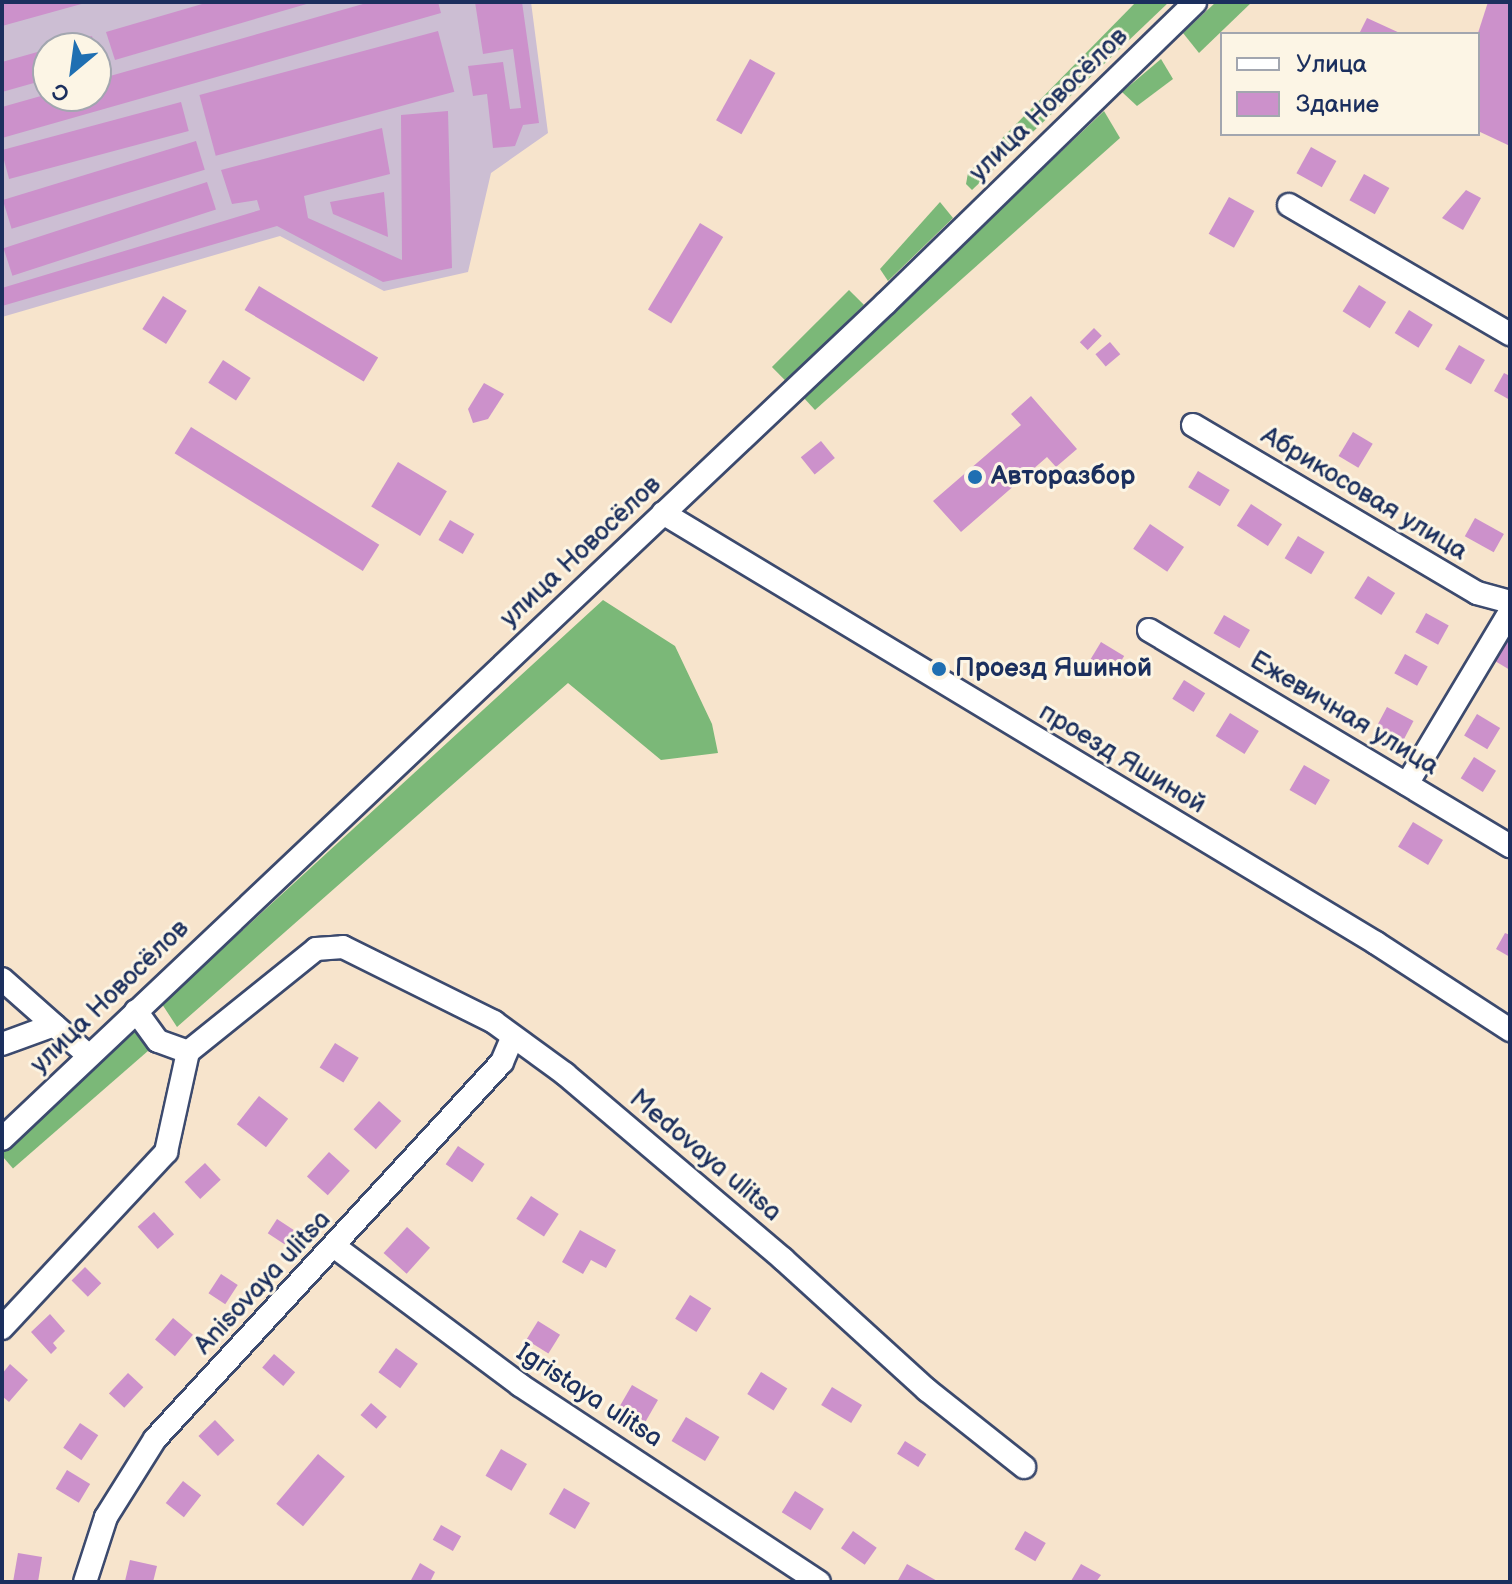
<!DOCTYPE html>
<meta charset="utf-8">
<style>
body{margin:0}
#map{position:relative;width:1512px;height:1584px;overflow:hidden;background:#f7e4cc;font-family:"Balsamiq Sans",sans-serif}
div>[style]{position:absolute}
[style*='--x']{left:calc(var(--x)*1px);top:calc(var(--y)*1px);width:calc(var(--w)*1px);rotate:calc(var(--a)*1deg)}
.industrial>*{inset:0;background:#ccbed3}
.forest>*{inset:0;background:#7bb878;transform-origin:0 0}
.building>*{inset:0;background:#cc91cb;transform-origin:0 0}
.roads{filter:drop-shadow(2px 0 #3c4a6e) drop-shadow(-2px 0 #3c4a6e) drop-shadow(0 2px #3c4a6e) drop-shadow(0 -2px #3c4a6e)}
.minor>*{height:22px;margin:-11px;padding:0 11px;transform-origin:11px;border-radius:11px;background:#fff}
.dots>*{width:22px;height:22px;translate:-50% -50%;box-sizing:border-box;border:4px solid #fcf5e5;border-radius:50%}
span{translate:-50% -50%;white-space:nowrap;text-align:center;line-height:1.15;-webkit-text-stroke:6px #fcf5e5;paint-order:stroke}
.street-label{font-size:26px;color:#1b2f5e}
.poi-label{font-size:26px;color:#1b2f5e;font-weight:700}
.left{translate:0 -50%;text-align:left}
.frame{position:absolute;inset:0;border:4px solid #1b2f5e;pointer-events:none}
.legend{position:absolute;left:1220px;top:32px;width:260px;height:104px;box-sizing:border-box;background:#fcf5e5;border:2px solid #a2a6af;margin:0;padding:10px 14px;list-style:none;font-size:24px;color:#1b2f5e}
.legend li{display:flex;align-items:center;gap:16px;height:40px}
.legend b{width:40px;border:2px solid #a2a6af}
.north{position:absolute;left:32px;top:32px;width:80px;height:80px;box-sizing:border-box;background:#fcf5e5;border:2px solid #a2a6af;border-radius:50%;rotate:209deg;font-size:22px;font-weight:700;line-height:32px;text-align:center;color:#1b2f5e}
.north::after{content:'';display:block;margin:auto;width:28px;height:36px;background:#1f6fb2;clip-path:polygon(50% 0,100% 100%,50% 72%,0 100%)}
</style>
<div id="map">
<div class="industrial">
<i style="clip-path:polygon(evenodd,2px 2px,531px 2px,548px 133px,491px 173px,468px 272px,384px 291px,280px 236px,2px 317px,2px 2px,48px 48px,96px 48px,96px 96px,48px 96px,48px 48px)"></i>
</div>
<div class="forest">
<i style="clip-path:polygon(1136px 2px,1169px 2px,972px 190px,966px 184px,968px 173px)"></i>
<i style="clip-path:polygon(1216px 2px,1252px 2px,1199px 53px,1183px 33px)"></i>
<i style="clip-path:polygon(1161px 59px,1173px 79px,1137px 106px,1122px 92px)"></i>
<i style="clip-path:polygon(1104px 111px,1120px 138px,815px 410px,803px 397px)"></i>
<i style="clip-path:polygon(940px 202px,953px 218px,888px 281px,880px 269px)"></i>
<i style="left:849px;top:290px;width:21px;height:109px;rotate:45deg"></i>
<i style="clip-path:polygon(603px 600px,675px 646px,712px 724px,718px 753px,661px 760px,568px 683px,177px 1027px,162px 1004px)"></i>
<i style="left:136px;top:1031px;width:23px;height:183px;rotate:49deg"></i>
</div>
<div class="building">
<i style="clip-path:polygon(3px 2px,84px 2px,85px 3px,2px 26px)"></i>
<i style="clip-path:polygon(209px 2px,310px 3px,115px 60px,106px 32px)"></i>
<i style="clip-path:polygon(370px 2px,438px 2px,441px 13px,2px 138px,2px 107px,48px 94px,96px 96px,96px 80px)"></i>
<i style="clip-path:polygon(475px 2px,522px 2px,539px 123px,523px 125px,515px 146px,493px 148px,487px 94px,473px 96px,468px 66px,503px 62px,510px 109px,521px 108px,513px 49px,483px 54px)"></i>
<i style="clip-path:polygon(1488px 2px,1510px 2px,1510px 146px,1478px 131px,1478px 33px)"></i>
<i style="clip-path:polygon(1367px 18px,1402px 34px,1359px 34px)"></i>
<i style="left:438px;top:31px;width:63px;height:247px;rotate:75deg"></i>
<i style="clip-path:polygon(92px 36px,95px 48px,54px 48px,54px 47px)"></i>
<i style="clip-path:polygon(48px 49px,48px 79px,2px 92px,2px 62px)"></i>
<i style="left:750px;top:59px;width:29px;height:70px;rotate:29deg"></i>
<i style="left:181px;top:102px;width:30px;height:186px;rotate:75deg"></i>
<i style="clip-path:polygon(448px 111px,452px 268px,383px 282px,277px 226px,2px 306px,2px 288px,260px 210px,257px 200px,232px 204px,221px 170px,382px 128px,390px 174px,304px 196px,308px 218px,402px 260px,401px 115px)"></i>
<i style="left:196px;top:141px;width:30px;height:202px;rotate:73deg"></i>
<i style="left:1311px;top:147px;width:29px;height:30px;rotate:29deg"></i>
<i style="left:1364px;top:174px;width:29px;height:30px;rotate:29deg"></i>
<i style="left:207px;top:182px;width:29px;height:214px;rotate:72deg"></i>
<i style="clip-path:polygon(1466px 190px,1481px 198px,1463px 230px,1442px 218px)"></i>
<i style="clip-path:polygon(384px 192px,388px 237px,333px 214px,330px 202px)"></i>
<i style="left:1229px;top:197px;width:29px;height:42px;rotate:29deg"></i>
<i style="left:700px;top:223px;width:27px;height:101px;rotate:31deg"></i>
<i style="left:1359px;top:285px;width:32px;height:31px;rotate:32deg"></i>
<i style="left:259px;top:286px;width:139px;height:28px;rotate:31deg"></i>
<i style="left:163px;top:296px;width:28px;height:39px;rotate:32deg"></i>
<i style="left:1409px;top:310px;width:28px;height:27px;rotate:32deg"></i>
<i style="left:1094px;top:328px;width:11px;height:20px;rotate:45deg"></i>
<i style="left:1110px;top:342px;width:16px;height:19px;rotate:50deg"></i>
<i style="left:1459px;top:345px;width:30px;height:28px;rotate:30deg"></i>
<i style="left:223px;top:360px;width:33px;height:27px;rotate:33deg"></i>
<i style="clip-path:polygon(1504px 373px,1510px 376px,1510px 400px,1494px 391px)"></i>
<i style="clip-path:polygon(484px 383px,504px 394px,488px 419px,473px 423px,468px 409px)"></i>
<i style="clip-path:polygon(1031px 396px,1077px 449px,1056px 467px,1047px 457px,961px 532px,933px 501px,1021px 425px,1011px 414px)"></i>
<i style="left:191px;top:427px;width:222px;height:31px;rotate:32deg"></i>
<i style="left:1353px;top:432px;width:23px;height:28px;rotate:31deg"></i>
<i style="left:821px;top:441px;width:22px;height:26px;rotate:51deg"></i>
<i style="left:398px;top:462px;width:57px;height:52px;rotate:31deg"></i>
<i style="left:1198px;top:471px;width:37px;height:19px;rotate:31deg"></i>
<i style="left:1251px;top:504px;width:37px;height:26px;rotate:33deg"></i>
<i style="left:1475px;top:518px;width:33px;height:21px;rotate:29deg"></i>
<i style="left:450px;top:520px;width:28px;height:23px;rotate:30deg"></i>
<i style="left:1150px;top:524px;width:41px;height:30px;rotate:34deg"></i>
<i style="left:1298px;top:536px;width:31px;height:26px;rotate:31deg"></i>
<i style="left:1368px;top:576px;width:32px;height:26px;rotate:32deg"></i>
<i style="left:1426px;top:613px;width:26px;height:22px;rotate:29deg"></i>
<i style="left:1224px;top:615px;width:30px;height:21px;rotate:30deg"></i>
<i style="clip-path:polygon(1510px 635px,1510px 670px,1495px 661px)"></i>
<i style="left:1101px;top:642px;width:27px;height:22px;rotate:31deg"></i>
<i style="left:1405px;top:654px;width:26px;height:22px;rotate:29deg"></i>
<i style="left:1184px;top:680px;width:25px;height:22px;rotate:32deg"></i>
<i style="left:1387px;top:707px;width:30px;height:21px;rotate:28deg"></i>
<i style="left:1230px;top:713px;width:34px;height:27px;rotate:32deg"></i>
<i style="left:1477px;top:714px;width:27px;height:25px;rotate:31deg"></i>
<i style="left:1474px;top:757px;width:26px;height:25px;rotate:32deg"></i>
<i style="left:1304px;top:765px;width:30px;height:29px;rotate:30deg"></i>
<i style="left:1413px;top:822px;width:35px;height:29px;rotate:31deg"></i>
<i style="clip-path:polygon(1505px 933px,1510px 935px,1510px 957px,1496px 949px)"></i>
<i style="left:335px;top:1043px;width:28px;height:29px;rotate:32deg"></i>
<i style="left:259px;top:1096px;width:37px;height:36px;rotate:38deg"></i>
<i style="left:379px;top:1101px;width:30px;height:38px;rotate:42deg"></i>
<i style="left:458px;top:1146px;width:32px;height:22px;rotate:34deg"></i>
<i style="left:329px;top:1152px;width:28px;height:33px;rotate:42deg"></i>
<i style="left:205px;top:1163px;width:23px;height:28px;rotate:47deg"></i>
<i style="left:531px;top:1196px;width:33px;height:27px;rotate:33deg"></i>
<i style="left:154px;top:1212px;width:30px;height:22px;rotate:48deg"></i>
<i style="left:277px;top:1219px;width:20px;height:17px;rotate:33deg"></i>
<i style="left:407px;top:1227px;width:31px;height:35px;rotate:42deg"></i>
<i style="clip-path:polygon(580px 1230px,616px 1250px,606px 1268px,591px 1260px,583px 1274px,562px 1262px)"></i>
<i style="left:85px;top:1267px;width:23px;height:19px;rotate:45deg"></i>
<i style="left:221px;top:1274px;width:20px;height:23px;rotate:33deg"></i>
<i style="left:690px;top:1295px;width:25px;height:28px;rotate:32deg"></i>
<i style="clip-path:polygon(50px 1314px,65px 1331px,53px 1343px,57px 1348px,51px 1354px,31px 1332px)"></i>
<i style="left:173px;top:1318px;width:26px;height:28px;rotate:40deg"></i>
<i style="left:538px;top:1321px;width:26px;height:22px;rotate:32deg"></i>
<i style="left:396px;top:1348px;width:27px;height:30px;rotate:36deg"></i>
<i style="left:274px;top:1354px;width:28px;height:18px;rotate:41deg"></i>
<i style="clip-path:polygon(10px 1364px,28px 1380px,9px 1402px,2px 1396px,2px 1374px)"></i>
<i style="left:761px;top:1372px;width:31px;height:26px;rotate:32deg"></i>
<i style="left:128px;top:1373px;width:21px;height:28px;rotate:43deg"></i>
<i style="left:632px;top:1385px;width:30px;height:26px;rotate:30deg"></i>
<i style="left:832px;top:1387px;width:35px;height:21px;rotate:31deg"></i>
<i style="left:371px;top:1403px;width:21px;height:16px;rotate:41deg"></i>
<i style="left:686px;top:1417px;width:39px;height:28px;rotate:31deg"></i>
<i style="left:215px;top:1420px;width:28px;height:23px;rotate:46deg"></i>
<i style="left:80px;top:1423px;width:22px;height:30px;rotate:34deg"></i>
<i style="left:905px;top:1441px;width:25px;height:15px;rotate:32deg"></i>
<i style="left:501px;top:1449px;width:30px;height:31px;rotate:30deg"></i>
<i style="left:318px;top:1454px;width:35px;height:65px;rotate:40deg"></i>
<i style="left:67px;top:1470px;width:27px;height:22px;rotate:31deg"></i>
<i style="left:183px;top:1481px;width:23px;height:28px;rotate:38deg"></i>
<i style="left:564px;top:1488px;width:30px;height:30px;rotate:30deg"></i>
<i style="left:795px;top:1491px;width:34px;height:25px;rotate:32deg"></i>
<i style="left:441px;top:1525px;width:23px;height:17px;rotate:29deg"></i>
<i style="left:853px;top:1531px;width:29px;height:21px;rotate:35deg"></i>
<i style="left:1025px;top:1531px;width:24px;height:21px;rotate:30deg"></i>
<i style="clip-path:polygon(18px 1553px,42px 1557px,38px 1582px,13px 1582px)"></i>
<i style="clip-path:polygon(130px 1560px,157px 1566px,153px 1582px,125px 1581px)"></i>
<i style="clip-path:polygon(420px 1563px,435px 1572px,430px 1582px,410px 1582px)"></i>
<i style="clip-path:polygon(907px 1564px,939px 1582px,897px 1582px)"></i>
<i style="clip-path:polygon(1081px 1564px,1101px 1575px,1096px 1582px,1071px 1581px)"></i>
</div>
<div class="roads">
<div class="minor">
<i style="--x:1289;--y:205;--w:256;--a:30.3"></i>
<i style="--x:1193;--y:425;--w:330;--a:30.6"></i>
<i style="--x:1477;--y:593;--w:34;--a:15"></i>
<i style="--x:663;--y:513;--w:833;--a:31.09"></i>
<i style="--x:1376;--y:943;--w:160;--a:33"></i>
<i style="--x:1149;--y:630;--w:421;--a:30.9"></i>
<i style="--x:1407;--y:784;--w:200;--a:-59.1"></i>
<i style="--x:2;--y:979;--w:116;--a:41.5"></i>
<i style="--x:136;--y:1011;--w:37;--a:54"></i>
<i style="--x:158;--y:1041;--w:32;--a:20"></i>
<i style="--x:2;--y:1044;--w:55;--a:-20.1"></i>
<i style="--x:2;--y:1139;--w:1217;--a:-43.4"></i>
<i style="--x:886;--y:303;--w:431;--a:-44.2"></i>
<i style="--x:335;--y:1247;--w:231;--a:36.7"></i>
<i style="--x:520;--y:1385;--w:358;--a:33.4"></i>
<i style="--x:2;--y:1328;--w:241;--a:-47"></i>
<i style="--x:166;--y:1152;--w:102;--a:-77.6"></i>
<i style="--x:188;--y:1052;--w:164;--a:-38.8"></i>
<i style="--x:316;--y:949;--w:27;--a:-4"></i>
<i style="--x:343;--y:947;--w:169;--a:26.4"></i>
<i style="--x:494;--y:1022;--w:88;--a:36.2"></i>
<i style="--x:565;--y:1074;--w:286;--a:40.3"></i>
<i style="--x:783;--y:1259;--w:195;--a:42.3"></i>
<i style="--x:927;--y:1390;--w:124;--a:38.4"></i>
<i style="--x:85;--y:1582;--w:68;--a:-72.1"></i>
<i style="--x:106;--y:1517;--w:92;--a:-57.9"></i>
<i style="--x:155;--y:1439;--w:512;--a:-47.37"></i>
<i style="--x:502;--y:1062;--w:25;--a:-67"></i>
</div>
</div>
<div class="dots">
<i style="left:975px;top:477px;background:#1f6fb2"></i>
<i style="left:939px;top:669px;background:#1f6fb2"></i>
</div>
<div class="street-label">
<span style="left:1049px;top:105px;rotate:-44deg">улица Новосёлов</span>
<span style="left:1364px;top:494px;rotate:31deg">Абрикосовая улица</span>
<span style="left:581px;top:552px;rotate:-43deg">улица Новосёлов</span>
<span style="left:1344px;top:714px;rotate:31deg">Ежевичная улица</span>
<span style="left:1122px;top:759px;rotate:31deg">проезд Яшиной</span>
<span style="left:110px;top:997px;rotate:-44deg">улица Новосёлов</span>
<span style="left:705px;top:1156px;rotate:40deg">Medovaya ulitsa</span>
<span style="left:263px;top:1283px;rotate:-47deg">Anisovaya ulitsa</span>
<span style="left:589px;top:1396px;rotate:33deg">Igristaya ulitsa</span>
</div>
<div class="poi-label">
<span class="left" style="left:991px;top:477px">Авторазбор</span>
<span class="left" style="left:955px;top:669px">Проезд Яшиной</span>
</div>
<div class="frame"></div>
<ul class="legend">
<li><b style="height:10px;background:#fff"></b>Улица</li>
<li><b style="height:22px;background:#cc91cb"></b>Здание</li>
</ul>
<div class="north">С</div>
</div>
